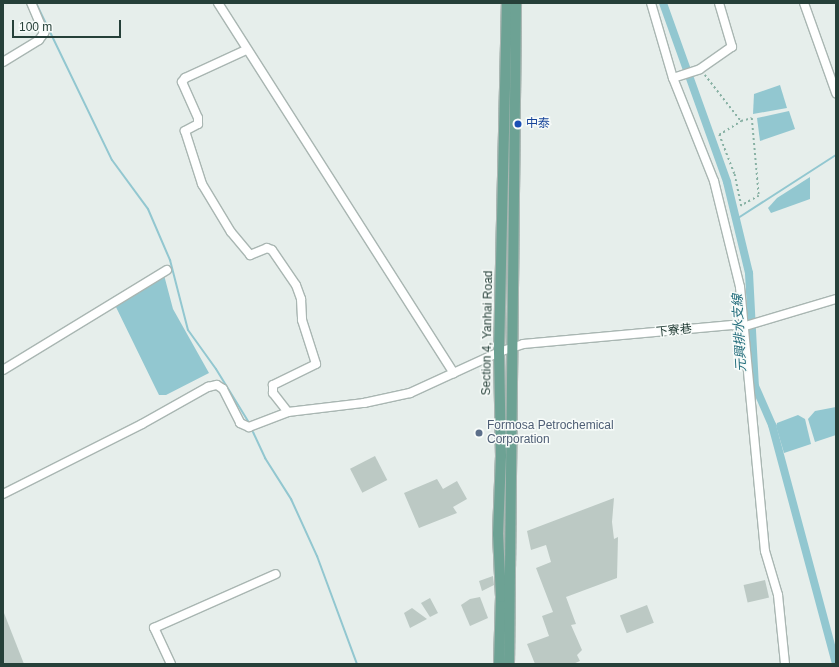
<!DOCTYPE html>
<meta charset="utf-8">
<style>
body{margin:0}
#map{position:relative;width:839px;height:667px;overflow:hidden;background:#e6eeeb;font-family:Arial,"Noto Sans TC",sans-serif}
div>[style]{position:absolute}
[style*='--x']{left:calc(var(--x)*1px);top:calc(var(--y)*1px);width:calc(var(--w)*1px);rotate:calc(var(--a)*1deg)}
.water>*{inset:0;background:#92c7d0}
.stream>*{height:2px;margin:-1px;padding:0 1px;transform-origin:1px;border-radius:1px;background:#92c7d0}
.canal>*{height:8px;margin:-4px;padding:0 4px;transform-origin:4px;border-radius:4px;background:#92c7d0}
.building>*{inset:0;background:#bcc9c4;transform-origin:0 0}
.path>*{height:1.5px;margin-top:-0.75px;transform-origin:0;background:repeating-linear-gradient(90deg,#88b1a4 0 2px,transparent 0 5px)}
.roads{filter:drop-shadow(1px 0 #a9b6b2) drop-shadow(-1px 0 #a9b6b2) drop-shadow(0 1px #a9b6b2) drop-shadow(0 -1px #a9b6b2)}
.minor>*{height:8px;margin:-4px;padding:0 4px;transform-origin:4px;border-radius:4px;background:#fff}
.major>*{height:10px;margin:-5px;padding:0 5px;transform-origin:5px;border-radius:5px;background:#6da294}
.dots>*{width:11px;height:11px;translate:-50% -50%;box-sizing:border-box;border:2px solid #f7fbf9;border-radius:50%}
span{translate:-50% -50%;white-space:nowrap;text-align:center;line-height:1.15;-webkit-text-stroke:3px #f7fbf9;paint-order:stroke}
.transit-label{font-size:12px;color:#164399}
.left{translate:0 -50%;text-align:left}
.street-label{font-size:12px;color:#264039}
.service-label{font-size:12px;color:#4e5e75}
.water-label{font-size:13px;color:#216c7b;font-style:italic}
.frame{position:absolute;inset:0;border:4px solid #264039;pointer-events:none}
.scale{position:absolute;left:12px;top:20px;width:109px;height:18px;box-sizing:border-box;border:2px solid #264039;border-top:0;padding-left:5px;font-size:12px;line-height:14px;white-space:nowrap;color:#264039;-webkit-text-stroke:3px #f7fbf9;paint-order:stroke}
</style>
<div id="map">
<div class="water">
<i style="clip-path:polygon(780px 85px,787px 108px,753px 114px,754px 94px)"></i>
<i style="clip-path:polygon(789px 111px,795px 129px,760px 141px,757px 118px)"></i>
<i style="clip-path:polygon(810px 177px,810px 199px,771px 213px,768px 208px,777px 198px)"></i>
<i style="clip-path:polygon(164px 275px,173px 309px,209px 373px,166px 395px,159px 395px,155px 387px,114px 303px)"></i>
<i style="clip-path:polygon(836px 407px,836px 435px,815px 442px,808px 419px,815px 411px)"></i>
<i style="clip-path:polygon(798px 415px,805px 419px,811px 444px,784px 453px,776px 426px,777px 423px)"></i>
</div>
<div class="stream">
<i style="--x:36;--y:3;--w:174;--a:64.2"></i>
<i style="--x:112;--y:160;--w:61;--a:53.7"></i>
<i style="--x:148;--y:209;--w:56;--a:66.7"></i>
<i style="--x:170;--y:260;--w:72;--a:75.6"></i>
<i style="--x:188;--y:330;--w:48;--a:54.3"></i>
<i style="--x:216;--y:369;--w:61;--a:58.4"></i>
<i style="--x:735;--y:220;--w:120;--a:-32.8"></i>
<i style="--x:253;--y:432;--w:29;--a:65"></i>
<i style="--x:265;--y:458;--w:49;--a:57.6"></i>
<i style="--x:291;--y:499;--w:63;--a:65.5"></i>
<i style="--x:317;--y:556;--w:115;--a:69.7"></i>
</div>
<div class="canal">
<i style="--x:663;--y:3;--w:190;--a:70.3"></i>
<i style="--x:727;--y:182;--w:94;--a:76.4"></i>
<i style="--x:749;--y:273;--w:113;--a:87"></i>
<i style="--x:755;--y:386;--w:43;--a:66.4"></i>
<i style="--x:772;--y:425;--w:247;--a:75"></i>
</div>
<div class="building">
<i style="left:375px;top:456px;width:27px;height:28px;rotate:63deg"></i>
<i style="clip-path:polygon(437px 479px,443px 489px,457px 481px,467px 499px,453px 507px,457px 513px,419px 528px,404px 493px)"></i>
<i style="clip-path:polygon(614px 498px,612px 522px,614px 539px,618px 537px,617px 578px,566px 597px,576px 624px,571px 625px,582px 650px,577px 655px,580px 661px,573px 664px,535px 664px,527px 644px,549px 636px,542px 616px,553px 612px,536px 568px,551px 562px,546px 545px,531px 550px,527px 531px)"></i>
<i style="clip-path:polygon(493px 576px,494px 585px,482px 591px,479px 581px)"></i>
<i style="left:765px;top:580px;width:18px;height:22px;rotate:77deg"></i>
<i style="clip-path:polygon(480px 597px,488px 618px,470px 626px,461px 605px,470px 599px)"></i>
<i style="clip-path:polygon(430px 598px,438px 613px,430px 617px,421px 603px)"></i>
<i style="left:647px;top:605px;width:19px;height:29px;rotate:69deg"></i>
<i style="clip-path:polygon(412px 608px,427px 619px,410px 628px,404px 613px)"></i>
<i style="clip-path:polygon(3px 613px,4px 613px,24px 664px,3px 664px)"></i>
</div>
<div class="path">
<i style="--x:705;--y:75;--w:58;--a:52"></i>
<i style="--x:741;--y:121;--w:11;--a:-15"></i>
<i style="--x:752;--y:118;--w:78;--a:84.9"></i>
<i style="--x:759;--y:196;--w:21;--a:151"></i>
<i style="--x:741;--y:206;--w:33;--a:-102"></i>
<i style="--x:734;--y:174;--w:42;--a:-111"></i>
<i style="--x:719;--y:135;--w:26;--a:-32"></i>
</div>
<div class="roads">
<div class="minor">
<i style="--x:218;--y:3;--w:439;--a:57.5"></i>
<i style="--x:651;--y:3;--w:78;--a:73.7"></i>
<i style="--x:673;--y:78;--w:111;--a:68.3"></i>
<i style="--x:714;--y:181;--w:109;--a:76.2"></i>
<i style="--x:740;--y:287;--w:265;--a:84.6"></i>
<i style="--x:765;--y:551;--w:46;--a:73.5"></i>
<i style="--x:778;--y:595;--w:69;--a:84.2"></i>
<i style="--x:804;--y:3;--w:96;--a:70.4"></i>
<i style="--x:246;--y:50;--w:67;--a:155.3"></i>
<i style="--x:185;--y:78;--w:5;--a:127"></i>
<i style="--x:182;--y:82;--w:39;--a:66"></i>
<i style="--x:198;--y:118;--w:6;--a:90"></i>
<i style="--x:198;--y:124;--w:15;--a:152"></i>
<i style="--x:185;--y:131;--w:56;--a:72.2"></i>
<i style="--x:202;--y:184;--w:56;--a:58.9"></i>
<i style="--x:231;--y:232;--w:30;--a:50"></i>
<i style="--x:250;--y:255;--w:18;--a:-22"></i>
<i style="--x:267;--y:248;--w:5;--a:22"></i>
<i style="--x:272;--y:250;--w:42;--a:55.6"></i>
<i style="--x:296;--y:285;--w:15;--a:70"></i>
<i style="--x:301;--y:299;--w:21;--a:87"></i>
<i style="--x:302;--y:320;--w:46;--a:72.3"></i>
<i style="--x:316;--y:364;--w:48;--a:154"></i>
<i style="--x:273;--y:385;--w:8;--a:90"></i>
<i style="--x:273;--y:393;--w:24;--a:52"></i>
<i style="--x:3;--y:62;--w:42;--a:-31.4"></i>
<i style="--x:39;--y:40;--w:9;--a:-54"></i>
<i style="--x:44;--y:33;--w:33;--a:-113"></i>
<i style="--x:673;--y:78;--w:28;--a:-18"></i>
<i style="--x:700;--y:69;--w:39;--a:-35"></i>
<i style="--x:732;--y:47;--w:46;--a:-106.5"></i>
<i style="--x:3;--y:370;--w:192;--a:-31.4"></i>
<i style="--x:3;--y:494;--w:156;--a:-26.7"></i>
<i style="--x:142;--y:424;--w:76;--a:-29.3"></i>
<i style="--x:208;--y:387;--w:9;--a:-13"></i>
<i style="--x:217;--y:385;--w:7;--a:34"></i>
<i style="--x:223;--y:389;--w:38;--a:63"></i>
<i style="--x:240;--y:423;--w:10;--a:24"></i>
<i style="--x:249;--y:427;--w:42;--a:-21"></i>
<i style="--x:288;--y:412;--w:77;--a:-6.8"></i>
<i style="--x:364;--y:403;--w:47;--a:-12.3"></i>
<i style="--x:410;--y:393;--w:98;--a:-24.7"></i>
<i style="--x:499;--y:352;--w:25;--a:-18"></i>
<i style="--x:523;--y:344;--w:210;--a:-5.2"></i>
<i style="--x:732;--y:325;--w:10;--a:11"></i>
<i style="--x:742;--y:327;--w:98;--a:-16.6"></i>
<i style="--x:171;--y:664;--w:40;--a:-115"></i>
<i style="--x:154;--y:628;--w:133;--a:-23.9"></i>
</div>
<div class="major">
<i style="--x:499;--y:664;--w:67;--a:-88.3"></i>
<i style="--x:501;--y:597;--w:63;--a:-92.7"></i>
<i style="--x:498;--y:534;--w:78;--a:-87.8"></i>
<i style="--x:501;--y:456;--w:104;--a:-91.1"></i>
<i style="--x:499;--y:352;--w:349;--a:-88.7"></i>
<i style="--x:509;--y:664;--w:661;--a:-89.39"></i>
</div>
</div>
<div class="dots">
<i style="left:518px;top:124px;background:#1a4fb4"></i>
<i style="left:479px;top:433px;background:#5c6f8a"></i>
</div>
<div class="transit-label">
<span class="left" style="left:526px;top:124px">中泰</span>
</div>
<div class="street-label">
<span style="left:674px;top:331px;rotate:-6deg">下寮巷</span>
<span style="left:488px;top:333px;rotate:-89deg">Section 4, Yanhai Road</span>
</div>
<div class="service-label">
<span class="left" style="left:487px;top:433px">Formosa Petrochemical<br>Corporation</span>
</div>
<div class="water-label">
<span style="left:740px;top:333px;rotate:-93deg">元興排水支線</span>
</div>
<div class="frame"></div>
<div class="scale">100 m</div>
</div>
